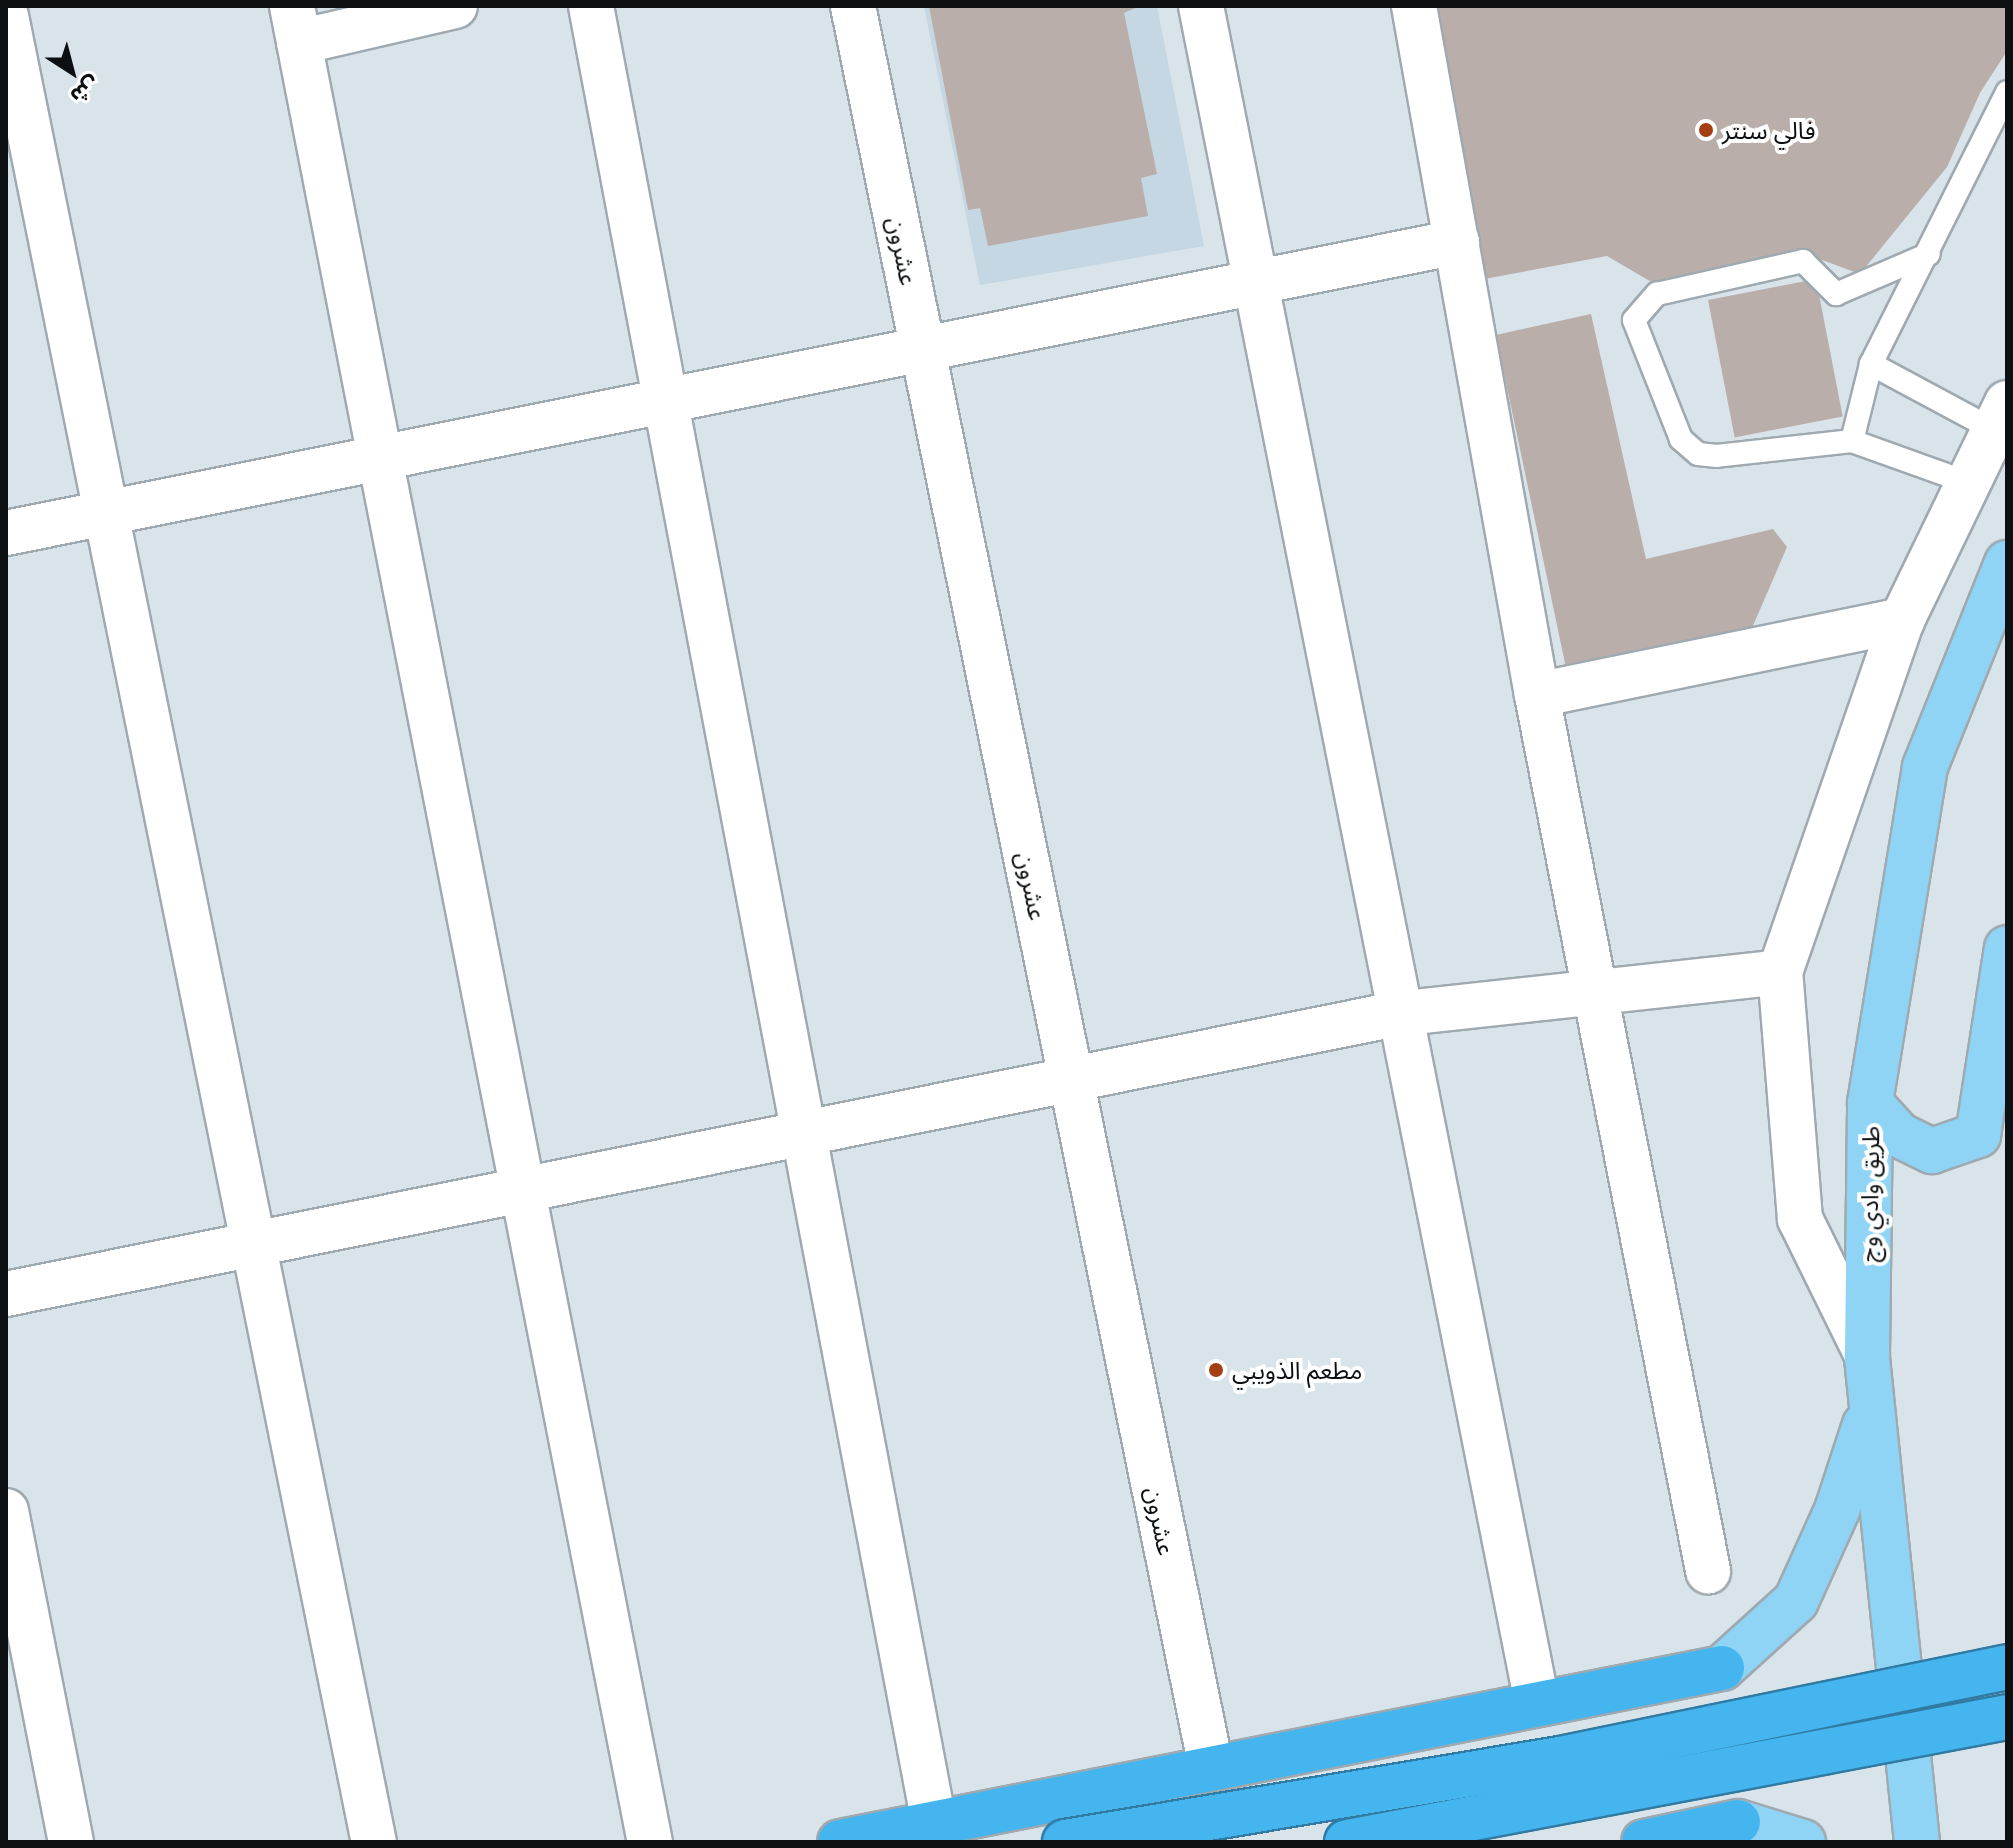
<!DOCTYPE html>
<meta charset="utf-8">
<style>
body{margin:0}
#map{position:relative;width:2013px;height:1848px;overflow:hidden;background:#d8e3ea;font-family:"Noto Serif","Noto Sans Arabic",serif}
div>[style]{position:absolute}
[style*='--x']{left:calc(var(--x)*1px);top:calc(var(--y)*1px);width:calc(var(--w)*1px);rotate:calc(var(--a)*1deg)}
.built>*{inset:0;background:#c5d7e2}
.building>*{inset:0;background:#baaeaa;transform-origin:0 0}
.roads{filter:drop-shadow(2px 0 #9fa9b0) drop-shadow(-2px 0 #9fa9b0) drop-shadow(0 2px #9fa9b0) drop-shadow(0 -2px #9fa9b0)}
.lane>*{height:22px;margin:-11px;padding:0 11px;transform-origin:11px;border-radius:11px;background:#fff}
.street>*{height:44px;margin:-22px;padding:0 22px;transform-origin:22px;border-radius:22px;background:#fff}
.secondary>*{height:44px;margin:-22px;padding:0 22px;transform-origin:22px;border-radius:22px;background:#fff}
.primary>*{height:44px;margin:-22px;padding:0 22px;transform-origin:22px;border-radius:22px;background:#8fd3f5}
.highway>*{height:44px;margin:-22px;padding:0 22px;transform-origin:22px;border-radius:22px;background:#45b5ef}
.bridges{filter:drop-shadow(2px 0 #317ba2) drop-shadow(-2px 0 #317ba2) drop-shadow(0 2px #317ba2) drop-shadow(0 -2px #317ba2)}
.highway-bridge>*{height:44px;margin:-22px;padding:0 22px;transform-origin:22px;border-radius:22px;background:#45b5ef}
.dots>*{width:22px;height:22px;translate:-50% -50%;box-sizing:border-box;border:4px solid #fff;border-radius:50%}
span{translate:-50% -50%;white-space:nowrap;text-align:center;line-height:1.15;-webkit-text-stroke:8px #fff;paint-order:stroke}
.poi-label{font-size:24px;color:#0d1012}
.left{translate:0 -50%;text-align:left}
.street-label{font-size:24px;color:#0d1012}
.frame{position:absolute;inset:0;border:8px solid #0d1012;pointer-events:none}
.north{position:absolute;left:32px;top:32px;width:80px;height:80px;-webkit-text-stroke:6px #fff;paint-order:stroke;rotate:144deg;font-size:22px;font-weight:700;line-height:32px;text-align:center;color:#0d1012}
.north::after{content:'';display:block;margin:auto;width:28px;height:36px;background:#0d1012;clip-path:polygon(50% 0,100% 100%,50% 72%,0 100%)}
</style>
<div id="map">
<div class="built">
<i style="clip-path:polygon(924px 6px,1157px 6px,1204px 246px,980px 285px)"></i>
</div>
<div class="building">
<i style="clip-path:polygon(929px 6px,1140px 6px,1124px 13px,1157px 174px,1141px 178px,1148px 216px,988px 246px,980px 208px,968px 210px)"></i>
<i style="clip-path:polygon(1424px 6px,2007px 6px,2007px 51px,1980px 93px,1947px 167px,1860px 274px,1803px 253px,1660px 287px,1607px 256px,1479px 280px)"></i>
<i style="left:1816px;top:279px;width:140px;height:110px;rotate:79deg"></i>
<i style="clip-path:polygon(1591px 314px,1646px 559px,1773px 529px,1787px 547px,1749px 635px,1566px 668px,1496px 335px)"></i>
</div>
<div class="roads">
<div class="lane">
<i style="--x:1871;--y:364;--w:140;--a:28.2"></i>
<i style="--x:1852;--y:441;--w:136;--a:173.7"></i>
<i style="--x:1717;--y:456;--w:19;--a:-174"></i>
<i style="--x:1698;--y:454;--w:23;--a:-139"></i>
<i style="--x:1681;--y:439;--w:128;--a:-111.6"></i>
<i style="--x:1634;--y:320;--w:35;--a:-49"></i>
<i style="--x:1657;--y:294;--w:150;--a:-12.7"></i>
<i style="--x:1803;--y:261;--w:47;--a:45"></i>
<i style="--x:1836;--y:294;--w:101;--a:-23.3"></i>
<i style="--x:1969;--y:483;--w:124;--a:-160.3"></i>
<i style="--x:1852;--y:441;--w:79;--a:-76.1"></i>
<i style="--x:1871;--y:364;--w:304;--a:-63.4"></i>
</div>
<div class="street">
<i style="--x:292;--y:6;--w:1871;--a:78.97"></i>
<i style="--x:591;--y:6;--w:1849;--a:79.31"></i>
<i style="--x:1201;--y:6;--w:1730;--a:78.8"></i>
<i style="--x:1414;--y:6;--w:700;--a:79.88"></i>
<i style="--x:1537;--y:695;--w:893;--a:78.95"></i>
<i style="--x:6;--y:16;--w:1863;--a:78.61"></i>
<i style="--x:299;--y:42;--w:160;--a:-13"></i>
<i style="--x:6;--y:533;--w:1480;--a:-11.34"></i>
<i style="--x:1537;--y:695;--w:373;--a:-11.6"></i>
<i style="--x:6;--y:1294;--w:1418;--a:-11.39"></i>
<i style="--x:1396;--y:1014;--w:386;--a:-6.2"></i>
<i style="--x:1867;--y:1355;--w:152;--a:-116.2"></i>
<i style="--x:1800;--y:1219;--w:248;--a:-94.6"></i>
<i style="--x:1780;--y:972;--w:373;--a:-70.9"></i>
<i style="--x:1902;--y:620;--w:241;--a:-64.2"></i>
<i style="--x:6;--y:1511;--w:337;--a:78.9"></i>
</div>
<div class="secondary">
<i style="--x:853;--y:6;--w:1797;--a:78.51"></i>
</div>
<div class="primary">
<i style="--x:1870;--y:1103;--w:43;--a:47.8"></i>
<i style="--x:1899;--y:1135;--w:37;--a:26"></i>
<i style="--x:1932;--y:1151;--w:49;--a:-19.2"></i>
<i style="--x:1978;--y:1135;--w:189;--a:-81.2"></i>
<i style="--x:1722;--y:1668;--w:100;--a:-42.2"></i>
<i style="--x:1796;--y:1601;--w:100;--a:-65.7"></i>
<i style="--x:1837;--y:1510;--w:89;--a:-71.8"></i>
<i style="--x:1738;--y:1822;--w:68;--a:17.1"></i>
<i style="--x:1917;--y:1842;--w:490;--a:-95.9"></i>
<i style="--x:1867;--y:1355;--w:252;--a:-89.3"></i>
<i style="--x:1870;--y:1103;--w:340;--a:-80.7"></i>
<i style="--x:1925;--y:767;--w:220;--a:-68.1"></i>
</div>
<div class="highway">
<i style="--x:840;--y:1842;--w:899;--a:-11.16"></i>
<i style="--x:1644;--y:1842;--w:96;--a:-12"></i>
</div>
</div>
<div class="bridges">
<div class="highway-bridge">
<i style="--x:1065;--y:1842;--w:502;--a:-9.52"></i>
<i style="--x:1560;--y:1759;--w:456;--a:-11.6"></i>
<i style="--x:1347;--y:1842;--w:672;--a:-10.72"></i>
</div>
</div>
<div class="dots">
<i style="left:1706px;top:130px;background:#a43f13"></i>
<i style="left:1216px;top:1370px;background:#a43f13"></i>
</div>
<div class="poi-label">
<span class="left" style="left:1722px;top:130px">فالي سنتر</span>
<span class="left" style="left:1232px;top:1370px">مطعم الذويبي</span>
</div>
<div class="street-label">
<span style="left:903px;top:251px;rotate:79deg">عشرون</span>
<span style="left:1032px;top:886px;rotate:79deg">عشرون</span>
<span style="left:1869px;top:1194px;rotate:-89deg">طريق وادي وج</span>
<span style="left:1161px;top:1521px;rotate:79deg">عشرون</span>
</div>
<div class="frame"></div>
<div class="north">ش</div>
</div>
